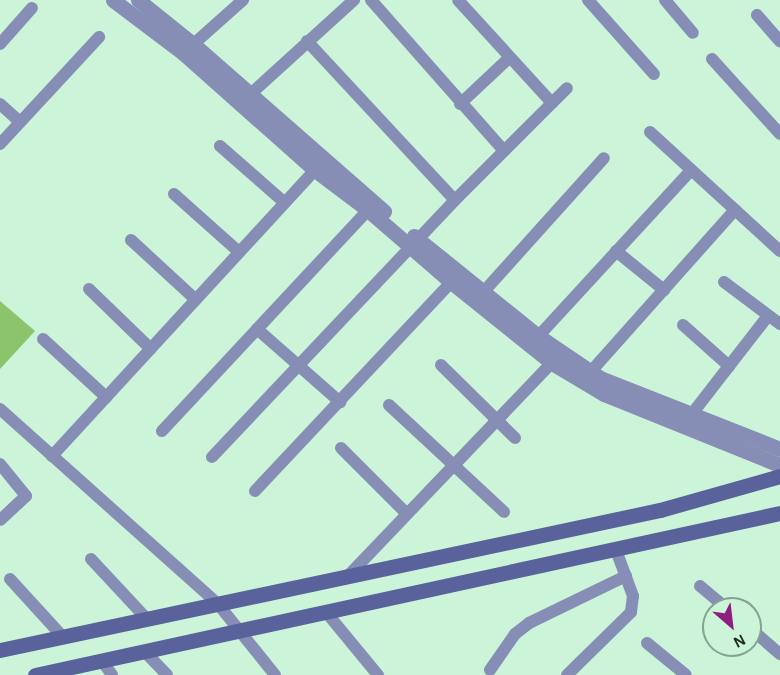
<!DOCTYPE html>
<style>
body{margin:0}
#map{position:relative;width:780px;height:675px;overflow:hidden;background:#cbf4d8;font-family:"Alegreya Sans",sans-serif}
div>[style]{position:absolute}
[style*='--x']{left:calc(var(--x)*1px);top:calc(var(--y)*1px);width:calc(var(--w)*1px);rotate:calc(var(--a)*1deg)}
.building>*{inset:0;background:#8bc46d}
.minor>*{height:12px;margin:-6px;padding:0 6px;transform-origin:6px;border-radius:6px;background:#868eb5}
.tertiary>*{height:15px;margin:-7.5px;padding:0 7.5px;transform-origin:7.5px;border-radius:7.5px;background:#868eb5}
.secondary>*{height:15px;margin:-7.5px;padding:0 7.5px;transform-origin:7.5px;border-radius:7.5px;background:#59629a}
span{translate:-50% -50%;white-space:nowrap;text-align:center;line-height:1.15;-webkit-text-stroke:4.5px #cbf4d8;paint-order:stroke}
.north{position:absolute;left:702px;top:597px;width:60px;height:60px;box-sizing:border-box;background:#cbf4d8;border:2px solid #85a48f;border-radius:50%;rotate:152deg;font-size:16px;font-weight:700;line-height:24px;text-align:center;color:#1c2c21}
.north::after{content:'';display:block;margin:auto;width:21px;height:27px;background:#901e7e;clip-path:polygon(50% 0,100% 100%,50% 72%,0 100%)}
</style>
<div id="map">
<div class="building">
<i style="clip-path:polygon(0 301px,35px 331px,0 369px)"></i>
</div>
<div class="minor">
<i style="--x:371;--y:0;--w:201;--a:48.6"></i>
<i style="--x:588;--y:0;--w:99;--a:48.3"></i>
<i style="--x:665;--y:0;--w:43;--a:49.7"></i>
<i style="--x:757;--y:15;--w:35;--a:49"></i>
<i style="--x:307;--y:41;--w:217;--a:47.1"></i>
<i style="--x:0;--y:44;--w:48;--a:-48.4"></i>
<i style="--x:188;--y:49;--w:74;--a:-41.7"></i>
<i style="--x:712;--y:59;--w:101;--a:47.8"></i>
<i style="--x:244;--y:100;--w:149;--a:-42.3"></i>
<i style="--x:552;--y:103;--w:21;--a:-45"></i>
<i style="--x:0;--y:104;--w:27;--a:42"></i>
<i style="--x:460;--y:104;--w:67;--a:-43.2"></i>
<i style="--x:650;--y:132;--w:176;--a:42.5"></i>
<i style="--x:0;--y:144;--w:146;--a:-47.2"></i>
<i style="--x:220;--y:146;--w:86;--a:41.2"></i>
<i style="--x:174;--y:194;--w:87;--a:41.7"></i>
<i style="--x:131;--y:240;--w:88;--a:42.7"></i>
<i style="--x:616;--y:251;--w:62;--a:39.1"></i>
<i style="--x:724;--y:282;--w:70;--a:36.9"></i>
<i style="--x:89;--y:289;--w:86;--a:44.1"></i>
<i style="--x:478;--y:298;--w:188;--a:-48"></i>
<i style="--x:683;--y:325;--w:62;--a:41.7"></i>
<i style="--x:257;--y:329;--w:111;--a:41.3"></i>
<i style="--x:43;--y:339;--w:86;--a:42.6"></i>
<i style="--x:534;--y:341;--w:232;--a:-47.4"></i>
<i style="--x:441;--y:365;--w:104;--a:44.6"></i>
<i style="--x:586;--y:377;--w:224;--a:-48.3"></i>
<i style="--x:389;--y:405;--w:157;--a:42.9"></i>
<i style="--x:0;--y:409;--w:292;--a:41.8"></i>
<i style="--x:218;--y:604;--w:91;--a:51.2"></i>
<i style="--x:688;--y:419;--w:130;--a:-52.2"></i>
<i style="--x:162;--y:431;--w:302;--a:-47"></i>
<i style="--x:341;--y:448;--w:93;--a:45"></i>
<i style="--x:52;--y:456;--w:389;--a:-47.4"></i>
<i style="--x:212;--y:457;--w:354;--a:-46.6"></i>
<i style="--x:455;--y:200;--w:137;--a:-45"></i>
<i style="--x:552;--y:103;--w:139;--a:-132.4"></i>
<i style="--x:0;--y:464;--w:41;--a:50.9"></i>
<i style="--x:26;--y:496;--w:35;--a:137"></i>
<i style="--x:255;--y:491;--w:287;--a:-46.8"></i>
<i style="--x:91;--y:559;--w:82;--a:47"></i>
<i style="--x:348;--y:576;--w:301;--a:-46.3"></i>
<i style="--x:10;--y:579;--w:79;--a:47.6"></i>
<i style="--x:700;--y:586;--w:35;--a:40"></i>
<i style="--x:326;--y:612;--w:82;--a:50.5"></i>
<i style="--x:750;--y:628;--w:40;--a:41"></i>
<i style="--x:647;--y:643;--w:50;--a:39.4"></i>
<i style="--x:144;--y:651;--w:33;--a:46"></i>
<i style="--x:102;--y:661;--w:17;--a:54"></i>
<i style="--x:490;--y:670;--w:44;--a:-55.2"></i>
<i style="--x:515;--y:634;--w:18;--a:-38"></i>
<i style="--x:529;--y:623;--w:108;--a:-25.9"></i>
<i style="--x:567;--y:675;--w:90;--a:-44.5"></i>
<i style="--x:631;--y:612;--w:16;--a:-83"></i>
<i style="--x:633;--y:596;--w:49;--a:-110.3"></i>
</div>
<div class="tertiary">
<i style="--x:113;--y:0;--w:88;--a:37.1"></i>
<i style="--x:183;--y:53;--w:176;--a:41.6"></i>
<i style="--x:315;--y:170;--w:66;--a:37"></i>
<i style="--x:368;--y:210;--w:110;--a:40.9"></i>
<i style="--x:451;--y:282;--w:129;--a:38.7"></i>
<i style="--x:552;--y:363;--w:61;--a:30.8"></i>
<i style="--x:604;--y:394;--w:190;--a:22"></i>
<i style="--x:138;--y:0;--w:70;--a:38.7"></i>
<i style="--x:193;--y:44;--w:254;--a:41.2"></i>
<i style="--x:414;--y:236;--w:159;--a:38.9"></i>
<i style="--x:538;--y:336;--w:75;--a:34.1"></i>
<i style="--x:600;--y:378;--w:193;--a:21.5"></i>
</div>
<div class="secondary">
<i style="--x:0;--y:650;--w:675;--a:-11.98"></i>
<i style="--x:660;--y:510;--w:125;--a:-15.8"></i>
<i style="--x:35;--y:675;--w:762;--a:-12.27"></i>
</div>
<div class="north">N</div>
</div>
